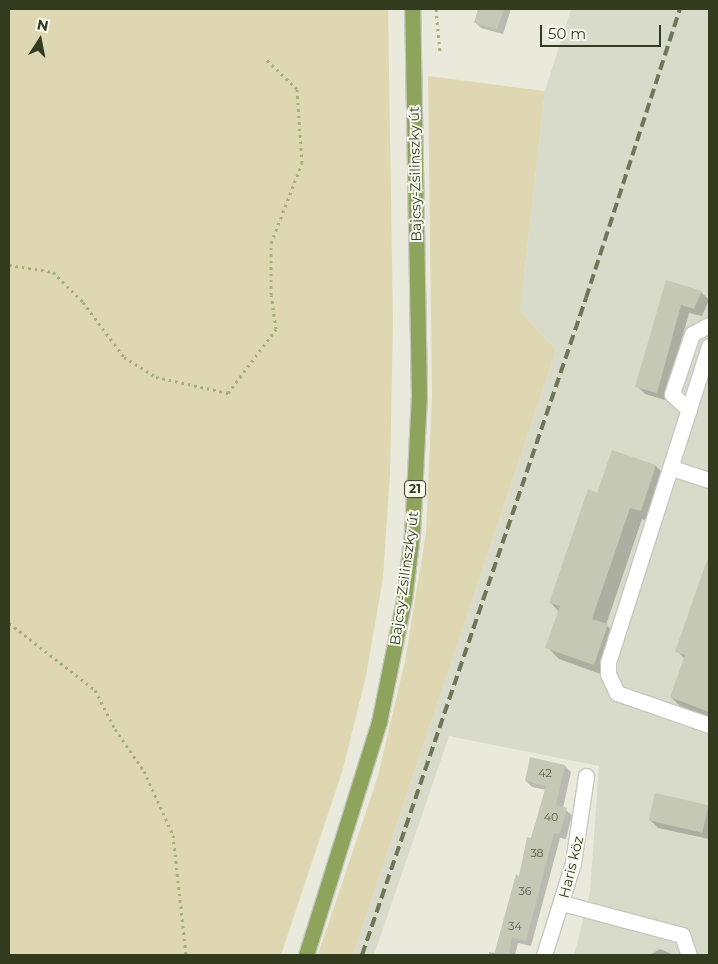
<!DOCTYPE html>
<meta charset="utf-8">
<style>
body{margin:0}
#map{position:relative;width:718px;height:964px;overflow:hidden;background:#e9eadc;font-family:Montserrat,sans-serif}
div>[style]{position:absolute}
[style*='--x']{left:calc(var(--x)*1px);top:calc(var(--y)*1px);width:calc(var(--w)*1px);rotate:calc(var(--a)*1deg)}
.built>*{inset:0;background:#d8daca}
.green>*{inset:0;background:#ded7b2}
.shadow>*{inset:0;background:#0003}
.building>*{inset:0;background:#c5c8b4;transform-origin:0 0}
.path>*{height:3px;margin-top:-1.5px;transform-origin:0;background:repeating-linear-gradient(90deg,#a3b179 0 2.5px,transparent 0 6.5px)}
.roads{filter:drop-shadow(1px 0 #c6c8c0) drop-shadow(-1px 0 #c6c8c0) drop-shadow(0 1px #c6c8c0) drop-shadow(0 -1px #c6c8c0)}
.minor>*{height:15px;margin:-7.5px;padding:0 7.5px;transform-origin:7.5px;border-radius:7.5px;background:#fff}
.major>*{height:15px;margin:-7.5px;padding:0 7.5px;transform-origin:7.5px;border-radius:7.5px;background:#8ea45c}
.rail>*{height:4px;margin-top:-2px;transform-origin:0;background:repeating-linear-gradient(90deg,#6d7757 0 10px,transparent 0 15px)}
span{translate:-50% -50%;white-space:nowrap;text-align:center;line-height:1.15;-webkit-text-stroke:4px #f6f7ed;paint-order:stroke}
.number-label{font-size:11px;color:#575e43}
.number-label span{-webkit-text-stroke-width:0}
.shield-label span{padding:1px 4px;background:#f6f7ed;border:1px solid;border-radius:4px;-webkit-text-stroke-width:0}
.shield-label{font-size:12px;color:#323b1d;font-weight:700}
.street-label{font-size:14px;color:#323b1d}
.frame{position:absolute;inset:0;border:10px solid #323b1d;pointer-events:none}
.north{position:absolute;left:15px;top:15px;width:50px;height:50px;-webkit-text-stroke:4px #f6f7ed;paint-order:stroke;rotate:11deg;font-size:14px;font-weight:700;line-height:20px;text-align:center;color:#323b1d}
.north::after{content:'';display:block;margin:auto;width:18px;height:22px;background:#323b1d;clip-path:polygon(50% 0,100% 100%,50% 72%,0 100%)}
.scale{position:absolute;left:540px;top:25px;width:121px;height:22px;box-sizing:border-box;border:2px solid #323b1d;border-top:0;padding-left:6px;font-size:15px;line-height:18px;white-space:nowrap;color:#323b1d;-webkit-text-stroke:4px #f6f7ed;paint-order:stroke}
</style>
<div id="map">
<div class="built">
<i style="clip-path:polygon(571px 9px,709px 9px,709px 955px,574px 955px,590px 892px,599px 766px,449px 736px,374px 955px,353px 955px,556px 350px,520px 311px,545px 91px)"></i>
</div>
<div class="green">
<i style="clip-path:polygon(9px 9px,388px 9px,393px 322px,390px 473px,383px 578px,366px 676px,343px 769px,281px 955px,9px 955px)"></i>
<i style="clip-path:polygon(428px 76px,545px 91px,520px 311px,556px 350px,353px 955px,318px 955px,378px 776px,405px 661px,426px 533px,432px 395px)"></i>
</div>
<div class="shadow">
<i style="clip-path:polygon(479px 9px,511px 9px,503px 34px,481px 28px,475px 22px)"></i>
<i style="clip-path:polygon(666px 282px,701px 292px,709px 300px,702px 316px,689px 313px,665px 400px,645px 394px,637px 386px)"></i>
<i style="clip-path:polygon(613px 451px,656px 466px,668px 478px,652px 523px,642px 519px,606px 625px,619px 637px,606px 676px,559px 659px,547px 647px,559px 612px,550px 602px,598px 494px)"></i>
<i style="clip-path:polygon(709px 557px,709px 719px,683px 709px,671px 697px,685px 659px,677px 651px)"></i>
<i style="clip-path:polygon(531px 758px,565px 766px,571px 772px,563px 808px,572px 815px,566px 839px,560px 838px,531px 946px,518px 943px,515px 955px,489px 955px,489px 952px,495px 953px,546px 790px,532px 787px,526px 781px)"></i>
<i style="clip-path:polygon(656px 795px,709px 807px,709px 839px,658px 828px,650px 820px)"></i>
<i style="clip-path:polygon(660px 949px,674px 955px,650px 955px)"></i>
</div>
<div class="building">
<i style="clip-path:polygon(478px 9px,504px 9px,497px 29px,474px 23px)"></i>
<i style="clip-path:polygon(666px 280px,702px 291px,694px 309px,681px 305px,657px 393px,635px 387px)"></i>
<i style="clip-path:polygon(612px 450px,656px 465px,641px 511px,630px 508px,592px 619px,608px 624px,594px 665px,545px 648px,560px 606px,549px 603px,588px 489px,597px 493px)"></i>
<i style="clip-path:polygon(707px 560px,709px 560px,709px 712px,670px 697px,685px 655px,675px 652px)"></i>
<i style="clip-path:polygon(530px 757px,565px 765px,556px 805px,567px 808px,560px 834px,554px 833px,526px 941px,512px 938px,509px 955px,494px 955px,516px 874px,519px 876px,527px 837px,531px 838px,546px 786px,525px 781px)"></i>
<i style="left:655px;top:793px;width:55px;height:28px;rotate:13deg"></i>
</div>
<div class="path">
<i style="--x:436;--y:9;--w:43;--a:84.7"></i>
<i style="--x:9;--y:265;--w:45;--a:9"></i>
<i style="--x:53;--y:272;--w:42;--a:45"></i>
<i style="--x:83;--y:302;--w:69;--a:53.3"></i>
<i style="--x:124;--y:357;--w:38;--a:32"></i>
<i style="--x:156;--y:377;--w:74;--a:12.5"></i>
<i style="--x:228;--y:393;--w:80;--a:-53.1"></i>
<i style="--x:276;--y:329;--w:34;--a:-98"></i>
<i style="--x:271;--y:295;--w:52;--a:-90"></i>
<i style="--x:271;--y:243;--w:86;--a:-68.8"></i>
<i style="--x:302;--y:163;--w:74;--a:-93.9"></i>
<i style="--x:297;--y:89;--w:42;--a:-136"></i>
<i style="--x:9;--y:623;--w:109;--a:37.9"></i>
<i style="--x:95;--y:690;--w:44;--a:62.9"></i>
<i style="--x:115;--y:729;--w:51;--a:55.4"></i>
<i style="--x:144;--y:771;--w:70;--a:65.6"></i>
<i style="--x:173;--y:835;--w:121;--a:83.8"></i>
</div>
<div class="roads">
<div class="minor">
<i style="--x:709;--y:346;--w:333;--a:107.7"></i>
<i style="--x:608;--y:663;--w:11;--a:90"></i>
<i style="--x:608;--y:674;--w:21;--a:65"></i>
<i style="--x:617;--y:693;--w:97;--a:19.2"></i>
<i style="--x:689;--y:410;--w:23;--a:-137"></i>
<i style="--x:672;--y:394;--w:63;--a:-71.6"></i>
<i style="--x:692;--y:334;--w:19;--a:-28"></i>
<i style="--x:672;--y:468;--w:39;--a:18"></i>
<i style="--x:562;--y:903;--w:124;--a:14.9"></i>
<i style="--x:682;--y:935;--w:21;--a:71"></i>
<i style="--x:544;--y:955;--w:96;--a:-72.5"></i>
<i style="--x:573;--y:863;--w:88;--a:-81.5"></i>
</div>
<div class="major">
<i style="--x:306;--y:955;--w:244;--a:-72.6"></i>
<i style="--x:379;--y:722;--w:126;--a:-78.5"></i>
<i style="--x:404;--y:599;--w:65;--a:-83"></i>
<i style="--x:412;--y:534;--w:137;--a:-87.1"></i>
<i style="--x:419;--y:397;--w:388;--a:-91"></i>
</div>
</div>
<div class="rail">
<i style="--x:362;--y:955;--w:694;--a:-71.17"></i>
<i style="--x:586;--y:298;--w:304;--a:-72"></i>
</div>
<div class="number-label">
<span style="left:545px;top:773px">42</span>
<span style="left:551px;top:817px">40</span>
<span style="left:537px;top:853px">38</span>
<span style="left:525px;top:891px">36</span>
<span style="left:515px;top:926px">34</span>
</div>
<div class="shield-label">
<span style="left:415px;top:489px">21</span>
</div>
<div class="street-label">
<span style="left:415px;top:174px;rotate:-91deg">Bajcsy-Zsilinszky út</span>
<span style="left:404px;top:578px;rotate:-82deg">Bajcsy-Zsilinszky út</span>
<span style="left:571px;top:867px;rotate:-76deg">Haris köz</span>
</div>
<div class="frame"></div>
<div class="north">N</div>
<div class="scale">50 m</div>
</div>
